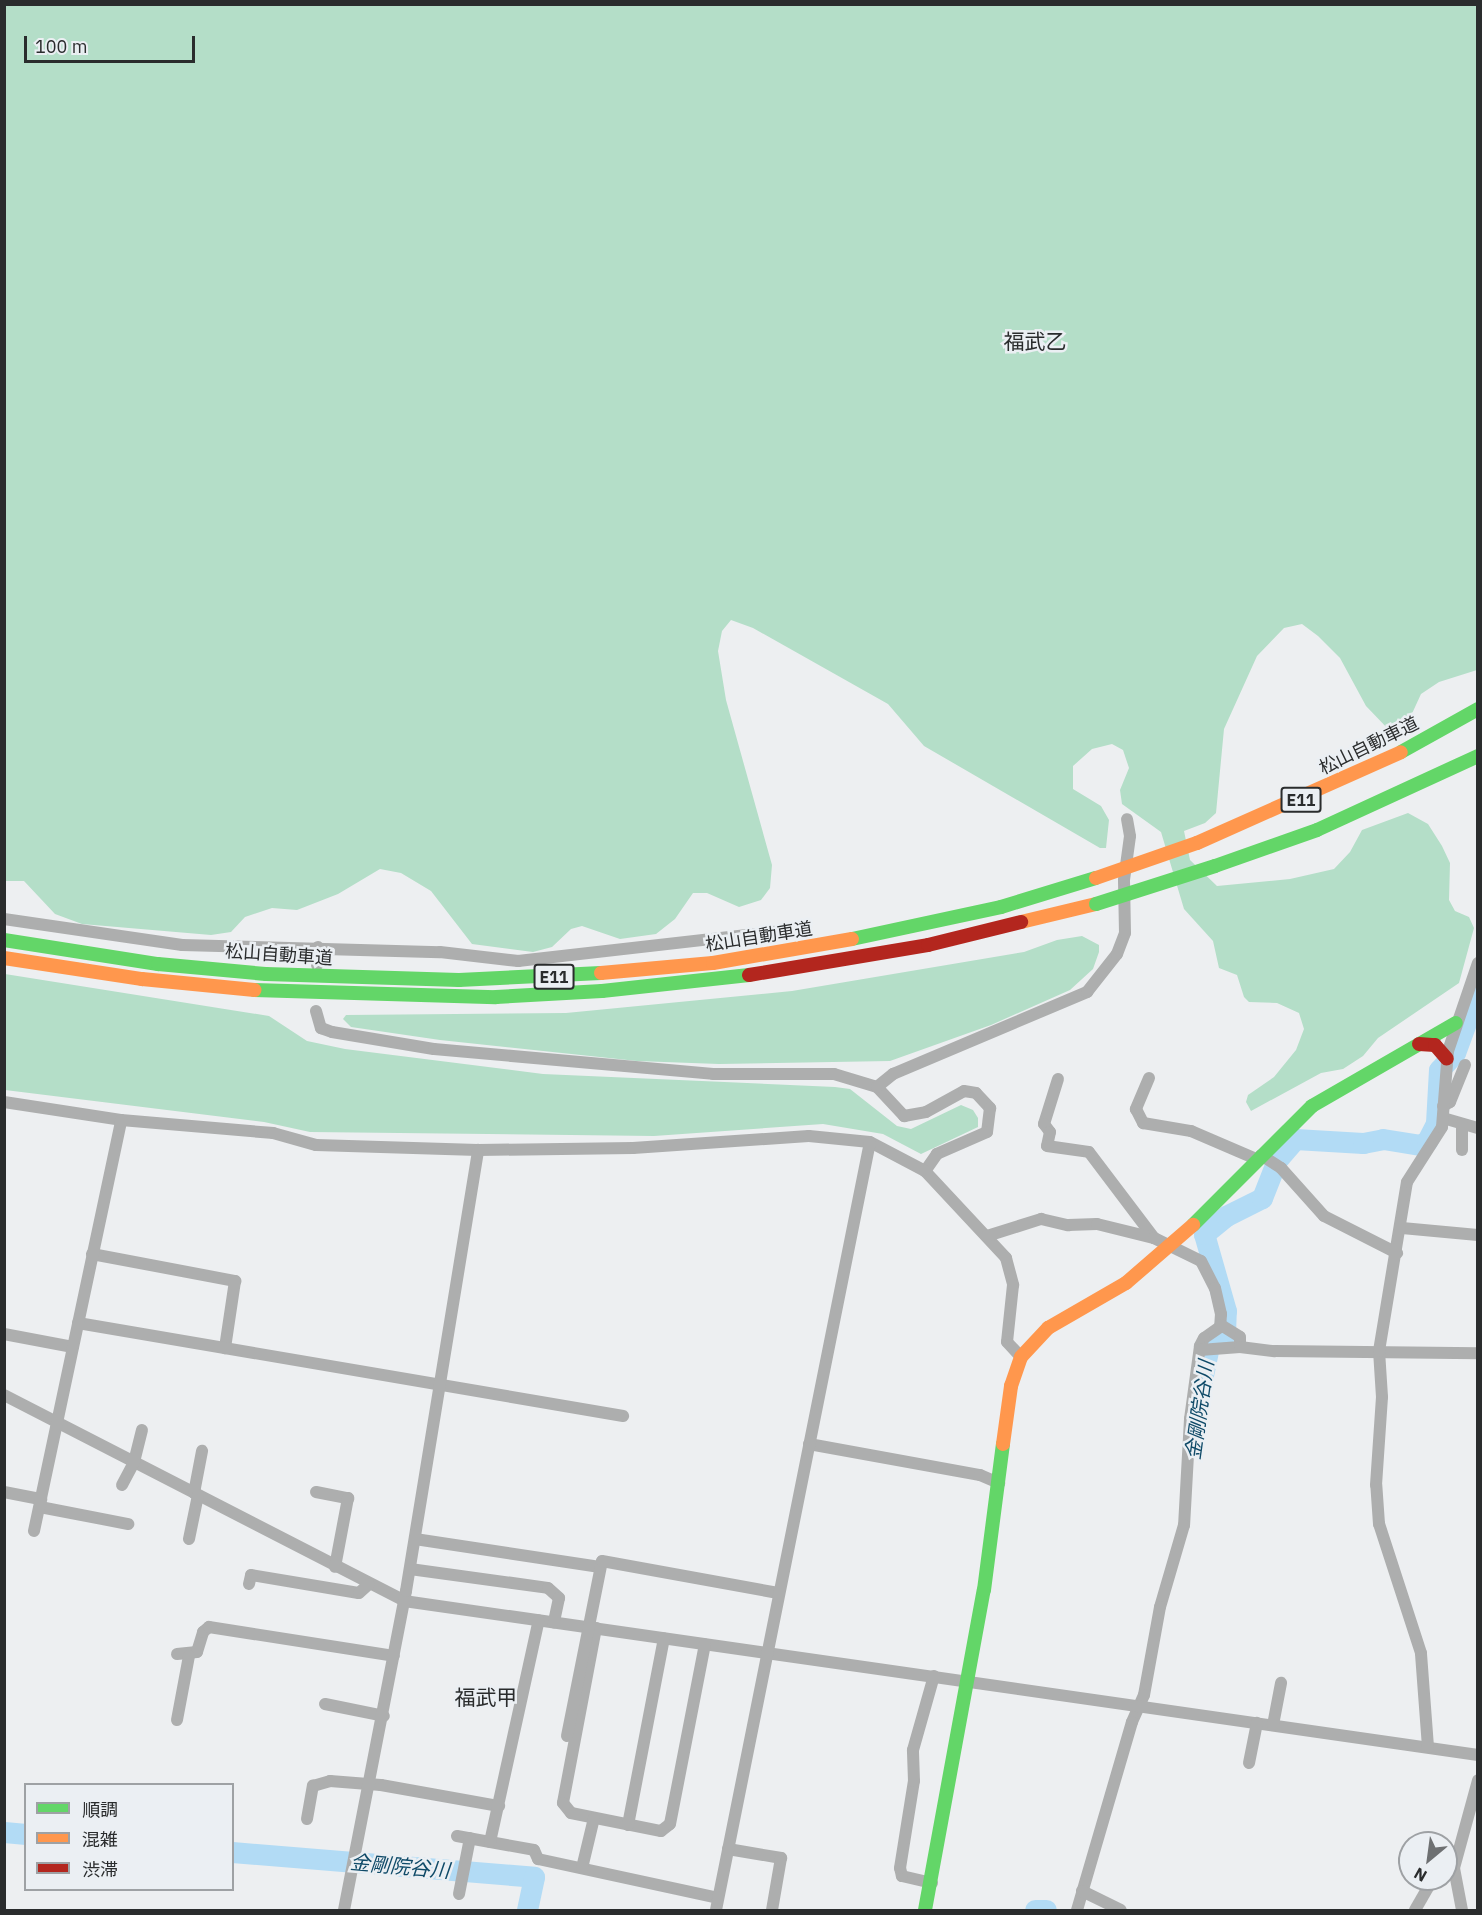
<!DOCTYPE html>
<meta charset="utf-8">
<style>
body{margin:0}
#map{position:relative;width:1482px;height:1915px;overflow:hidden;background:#edeff1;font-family:"IBM Plex Sans","Noto Sans JP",sans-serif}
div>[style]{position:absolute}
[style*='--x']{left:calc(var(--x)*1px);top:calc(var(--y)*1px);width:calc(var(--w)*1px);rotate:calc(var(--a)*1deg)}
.green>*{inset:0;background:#b4dec8}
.river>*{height:21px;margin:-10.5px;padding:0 10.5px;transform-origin:10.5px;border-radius:10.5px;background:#b2dbf5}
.street>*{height:12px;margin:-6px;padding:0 6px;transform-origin:6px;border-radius:6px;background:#adaeae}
.fast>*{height:14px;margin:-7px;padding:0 7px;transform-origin:7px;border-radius:7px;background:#63d668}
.slow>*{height:14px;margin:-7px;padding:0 7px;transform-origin:7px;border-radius:7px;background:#ff974d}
.jam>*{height:14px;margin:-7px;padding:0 7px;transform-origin:7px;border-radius:7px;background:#b3261e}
.fast-bridge>*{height:14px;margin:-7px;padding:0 7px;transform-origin:7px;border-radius:7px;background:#63d668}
.slow-bridge>*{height:14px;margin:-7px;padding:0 7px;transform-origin:7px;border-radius:7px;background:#ff974d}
span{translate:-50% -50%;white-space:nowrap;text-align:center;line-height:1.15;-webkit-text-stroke:5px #ebeff3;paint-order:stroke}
.shield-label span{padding:2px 4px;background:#ebeff3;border:2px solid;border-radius:4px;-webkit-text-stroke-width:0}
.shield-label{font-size:16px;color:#2a2c2d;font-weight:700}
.street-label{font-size:18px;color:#2a2c2d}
.water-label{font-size:20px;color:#0f4a68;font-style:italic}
.quarter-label{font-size:21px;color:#2a2c2d}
.frame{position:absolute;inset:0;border:6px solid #2a2c2d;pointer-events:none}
.legend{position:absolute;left:24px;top:1783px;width:210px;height:108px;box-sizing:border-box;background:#ebeff3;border:2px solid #9ea1a4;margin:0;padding:8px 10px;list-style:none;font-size:18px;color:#2a2c2d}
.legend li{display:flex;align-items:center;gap:12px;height:30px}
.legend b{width:30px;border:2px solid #9ea1a4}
.north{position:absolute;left:1398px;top:1831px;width:60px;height:60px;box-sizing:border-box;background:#ebeff3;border:2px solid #9ea1a4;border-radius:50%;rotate:209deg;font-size:16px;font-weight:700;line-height:24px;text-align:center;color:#2a2c2d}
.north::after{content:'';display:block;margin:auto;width:21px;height:27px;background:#6e7072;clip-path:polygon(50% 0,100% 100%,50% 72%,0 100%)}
.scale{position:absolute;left:24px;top:36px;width:171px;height:27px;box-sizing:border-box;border:3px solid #2a2c2d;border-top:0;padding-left:8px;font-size:18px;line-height:21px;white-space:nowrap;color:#2a2c2d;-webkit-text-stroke:4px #ebeff3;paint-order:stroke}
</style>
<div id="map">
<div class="green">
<i style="clip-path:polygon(5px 5px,1477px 5px,1477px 670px,1439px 682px,1421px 694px,1404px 731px,1390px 731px,1366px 706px,1340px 658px,1318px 636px,1302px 624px,1284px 628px,1257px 656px,1224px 729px,1216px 813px,1205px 823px,1184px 831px,1190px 860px,1217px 886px,1290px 879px,1334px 869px,1350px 852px,1362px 830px,1408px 813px,1428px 824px,1442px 846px,1450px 863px,1449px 900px,1455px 911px,1469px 917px,1474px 928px,1459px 983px,1378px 1038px,1363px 1056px,1343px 1069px,1321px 1073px,1251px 1111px,1246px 1102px,1248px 1095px,1274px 1077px,1296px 1050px,1304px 1029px,1299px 1013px,1277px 1003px,1249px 1002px,1244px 997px,1237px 975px,1219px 968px,1213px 941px,1184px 909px,1161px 832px,1122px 804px,1120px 790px,1129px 768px,1123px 750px,1112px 744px,1092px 749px,1073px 766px,1073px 789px,1101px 806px,1109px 820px,1106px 848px,1100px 848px,924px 746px,888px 704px,753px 628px,731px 620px,722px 631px,718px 651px,726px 700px,772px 865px,770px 888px,761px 900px,739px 907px,707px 893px,693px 893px,675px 919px,656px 934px,620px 939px,582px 926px,571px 929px,552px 947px,533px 952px,472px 944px,431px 891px,401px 873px,380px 869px,338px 894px,297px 910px,272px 908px,245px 917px,231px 932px,211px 935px,82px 924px,55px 914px,24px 881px,5px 881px)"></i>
<i style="clip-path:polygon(1082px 936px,1099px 945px,1099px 952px,1093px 969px,1070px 990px,991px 1025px,890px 1061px,719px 1064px,637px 1061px,440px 1040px,351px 1027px,343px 1019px,346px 1015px,566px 1013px,792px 991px,1024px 952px,1057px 940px)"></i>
<i style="clip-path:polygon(5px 974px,269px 1016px,307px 1041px,345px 1049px,543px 1074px,835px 1087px,850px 1089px,897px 1126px,911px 1129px,961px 1105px,973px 1110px,978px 1118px,978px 1127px,921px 1154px,883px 1134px,823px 1124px,654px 1136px,310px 1132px,264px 1122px,5px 1090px)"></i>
</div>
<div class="river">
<i style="--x:1197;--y:1404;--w:64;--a:-78.3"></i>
<i style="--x:1210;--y:1341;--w:17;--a:-25"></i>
<i style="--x:1225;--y:1334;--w:23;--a:-88"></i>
<i style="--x:1226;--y:1311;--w:80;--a:-105.9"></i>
<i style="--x:1204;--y:1234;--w:28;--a:-39"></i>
<i style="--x:1226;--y:1216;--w:40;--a:-26.6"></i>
<i style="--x:1262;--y:1198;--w:41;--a:-68.5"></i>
<i style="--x:1277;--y:1160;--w:28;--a:-49"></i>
<i style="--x:1295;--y:1139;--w:68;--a:3.4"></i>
<i style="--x:1363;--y:1143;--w:20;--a:-11"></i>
<i style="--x:1383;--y:1139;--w:37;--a:9"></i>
<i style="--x:1420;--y:1145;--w:8;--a:-30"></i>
<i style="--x:1427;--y:1141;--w:20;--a:-63"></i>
<i style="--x:1436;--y:1123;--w:53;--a:-86.8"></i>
<i style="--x:1439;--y:1070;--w:23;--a:-47"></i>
<i style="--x:1455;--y:1053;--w:67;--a:-69.9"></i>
<i style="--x:4;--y:1832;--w:22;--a:5"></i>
<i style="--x:232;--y:1852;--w:303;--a:4.7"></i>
<i style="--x:534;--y:1877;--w:34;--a:102"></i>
<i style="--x:1035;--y:1910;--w:11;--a:0"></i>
</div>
<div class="street">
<i style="--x:4;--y:919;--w:180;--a:8.3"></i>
<i style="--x:182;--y:945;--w:258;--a:1.6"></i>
<i style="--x:440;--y:952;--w:79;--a:6.6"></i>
<i style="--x:518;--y:961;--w:283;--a:-6.5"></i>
<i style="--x:317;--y:965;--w:18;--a:-87"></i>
<i style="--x:316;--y:1011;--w:18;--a:74"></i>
<i style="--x:321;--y:1028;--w:12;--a:20"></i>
<i style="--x:332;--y:1032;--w:103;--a:9.5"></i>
<i style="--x:434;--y:1049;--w:280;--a:5.1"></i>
<i style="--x:713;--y:1074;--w:121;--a:0"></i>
<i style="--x:834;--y:1074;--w:45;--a:16.8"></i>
<i style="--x:877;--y:1087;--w:40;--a:47"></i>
<i style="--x:904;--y:1116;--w:22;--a:-10"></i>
<i style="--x:926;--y:1112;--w:43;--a:-28.9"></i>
<i style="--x:964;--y:1091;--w:12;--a:9"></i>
<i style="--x:976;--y:1093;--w:21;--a:47"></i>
<i style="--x:990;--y:1108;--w:24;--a:97"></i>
<i style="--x:987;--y:1132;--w:55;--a:156.3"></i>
<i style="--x:937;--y:1154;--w:21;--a:125"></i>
<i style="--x:1149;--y:1078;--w:34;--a:113"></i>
<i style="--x:1136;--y:1109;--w:16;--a:63"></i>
<i style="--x:1143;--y:1123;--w:49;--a:9.5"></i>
<i style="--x:1191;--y:1131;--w:71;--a:23.3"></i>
<i style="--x:1058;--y:1079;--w:47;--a:107.3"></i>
<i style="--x:1044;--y:1124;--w:10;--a:53"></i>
<i style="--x:1050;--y:1132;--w:14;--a:102"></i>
<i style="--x:1047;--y:1146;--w:42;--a:8.1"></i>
<i style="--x:1089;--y:1152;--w:108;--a:52.9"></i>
<i style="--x:877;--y:1087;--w:21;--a:-39"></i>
<i style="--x:893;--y:1074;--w:211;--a:-22.9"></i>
<i style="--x:1087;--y:992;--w:48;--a:-51.7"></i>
<i style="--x:1117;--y:954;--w:22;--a:-69"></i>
<i style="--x:1125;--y:933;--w:53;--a:-91.1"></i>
<i style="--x:1124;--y:880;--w:44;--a:-82.2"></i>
<i style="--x:1130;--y:836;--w:17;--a:-100"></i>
<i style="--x:4;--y:1102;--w:118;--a:8.7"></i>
<i style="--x:121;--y:1120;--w:153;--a:4.9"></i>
<i style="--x:273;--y:1133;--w:45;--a:15.6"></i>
<i style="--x:316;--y:1145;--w:162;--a:1.8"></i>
<i style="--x:478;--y:1150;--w:155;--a:-0.7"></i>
<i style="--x:633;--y:1148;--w:176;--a:-3.9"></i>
<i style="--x:809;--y:1136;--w:61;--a:5.6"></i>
<i style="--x:870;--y:1142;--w:62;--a:27.8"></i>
<i style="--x:925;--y:1171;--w:119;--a:47"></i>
<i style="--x:1006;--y:1258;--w:28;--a:75"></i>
<i style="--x:1013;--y:1285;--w:57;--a:96"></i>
<i style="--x:1007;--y:1342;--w:21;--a:47"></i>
<i style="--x:1443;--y:1106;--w:8;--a:-30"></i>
<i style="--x:1450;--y:1102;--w:40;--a:-68"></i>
<i style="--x:1443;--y:1118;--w:36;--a:16"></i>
<i style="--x:1462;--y:1150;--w:26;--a:-90"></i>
<i style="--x:1261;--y:1155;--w:24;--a:33"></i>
<i style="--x:1281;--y:1168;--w:64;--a:48.1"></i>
<i style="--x:1324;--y:1216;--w:82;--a:26.9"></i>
<i style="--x:1402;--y:1228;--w:76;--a:5.3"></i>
<i style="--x:987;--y:1236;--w:57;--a:-17.5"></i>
<i style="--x:1041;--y:1219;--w:28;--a:13"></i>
<i style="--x:1068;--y:1225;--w:29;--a:-2"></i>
<i style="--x:1097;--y:1224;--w:59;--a:13.8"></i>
<i style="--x:1154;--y:1238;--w:52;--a:26.1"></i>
<i style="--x:1201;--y:1261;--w:30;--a:63"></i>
<i style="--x:1215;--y:1288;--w:27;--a:77"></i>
<i style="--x:1221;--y:1314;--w:13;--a:94"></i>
<i style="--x:1220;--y:1327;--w:19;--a:145"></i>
<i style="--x:1204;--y:1338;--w:9;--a:117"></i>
<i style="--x:1200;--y:1346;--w:74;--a:97.8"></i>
<i style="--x:1190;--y:1419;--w:106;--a:93.2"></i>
<i style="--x:1184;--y:1525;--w:85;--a:106.3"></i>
<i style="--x:1160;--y:1607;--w:89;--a:100.3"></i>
<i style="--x:1144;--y:1695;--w:30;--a:114"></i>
<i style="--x:1132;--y:1722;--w:196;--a:106.3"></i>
<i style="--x:92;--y:1254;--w:146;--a:10.7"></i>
<i style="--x:235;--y:1281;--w:68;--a:98.5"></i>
<i style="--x:78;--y:1323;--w:553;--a:9.68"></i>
<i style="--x:1221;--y:1325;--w:22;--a:32"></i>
<i style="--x:1240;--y:1337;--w:10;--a:90"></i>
<i style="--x:4;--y:1334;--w:70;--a:10.7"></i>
<i style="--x:1200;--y:1350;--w:40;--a:-4.3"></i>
<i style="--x:1240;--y:1347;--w:35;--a:7"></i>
<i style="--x:1275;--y:1351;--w:203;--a:0.6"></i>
<i style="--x:4;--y:1395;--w:450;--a:27.2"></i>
<i style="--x:404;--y:1601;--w:1085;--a:8.16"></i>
<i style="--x:809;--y:1444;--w:174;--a:10.3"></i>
<i style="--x:980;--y:1475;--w:21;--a:23"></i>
<i style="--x:122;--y:1485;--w:26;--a:-62"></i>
<i style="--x:134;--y:1462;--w:33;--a:-76"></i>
<i style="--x:4;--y:1492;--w:38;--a:11"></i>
<i style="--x:316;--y:1492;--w:33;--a:11"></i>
<i style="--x:348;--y:1498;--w:70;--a:100.7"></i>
<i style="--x:194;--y:1493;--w:43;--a:-79.2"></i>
<i style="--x:40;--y:1507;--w:90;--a:10.9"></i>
<i style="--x:34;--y:1531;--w:420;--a:-78"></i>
<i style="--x:189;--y:1539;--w:45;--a:-78.4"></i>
<i style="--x:415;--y:1539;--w:187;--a:8.6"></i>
<i style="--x:410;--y:1569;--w:139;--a:7.8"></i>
<i style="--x:548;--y:1588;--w:15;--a:42"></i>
<i style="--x:559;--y:1598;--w:25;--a:102"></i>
<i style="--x:249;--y:1584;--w:9;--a:-77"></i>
<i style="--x:251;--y:1575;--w:109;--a:9.5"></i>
<i style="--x:359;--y:1593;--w:13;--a:-42"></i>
<i style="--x:596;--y:1628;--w:178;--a:100.7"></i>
<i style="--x:563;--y:1803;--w:13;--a:51"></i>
<i style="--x:571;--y:1813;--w:92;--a:11.3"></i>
<i style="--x:661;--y:1831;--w:11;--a:-38"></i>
<i style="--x:670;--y:1824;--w:183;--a:-79"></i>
<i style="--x:177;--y:1654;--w:20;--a:-6"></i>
<i style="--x:197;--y:1652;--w:21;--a:-73"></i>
<i style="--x:203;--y:1632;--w:8;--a:-40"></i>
<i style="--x:209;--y:1627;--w:187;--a:8.9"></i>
<i style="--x:325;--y:1704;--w:60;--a:11.5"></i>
<i style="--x:177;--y:1720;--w:65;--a:-79.4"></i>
<i style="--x:1273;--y:1725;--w:43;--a:-79.2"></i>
<i style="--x:567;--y:1736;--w:178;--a:-78.7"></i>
<i style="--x:602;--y:1561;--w:179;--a:10.3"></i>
<i style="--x:1428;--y:1747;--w:94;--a:-94.3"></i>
<i style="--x:1421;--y:1653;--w:136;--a:-108"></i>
<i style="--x:1379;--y:1524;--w:39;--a:-94"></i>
<i style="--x:1376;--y:1485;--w:88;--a:-86.1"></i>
<i style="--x:1382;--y:1397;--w:46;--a:-93.7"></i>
<i style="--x:1379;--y:1351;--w:171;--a:-80.6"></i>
<i style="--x:1407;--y:1182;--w:65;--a:-57.5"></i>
<i style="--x:1442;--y:1127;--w:76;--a:-85.5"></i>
<i style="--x:1448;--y:1051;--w:93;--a:-71.2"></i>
<i style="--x:1249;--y:1763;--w:41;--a:-78.7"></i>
<i style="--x:307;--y:1819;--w:34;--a:-80"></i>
<i style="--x:313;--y:1786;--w:18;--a:-16"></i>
<i style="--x:330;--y:1781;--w:51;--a:4.5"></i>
<i style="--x:381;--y:1785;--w:120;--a:10.1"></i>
<i style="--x:628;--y:1825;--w:190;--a:-79.1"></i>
<i style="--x:457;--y:1836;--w:78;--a:10.3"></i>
<i style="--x:534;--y:1850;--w:10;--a:66"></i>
<i style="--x:538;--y:1859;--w:184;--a:12.2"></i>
<i style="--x:490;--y:1842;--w:227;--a:-77.6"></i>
<i style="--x:728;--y:1849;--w:54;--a:9.6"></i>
<i style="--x:781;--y:1858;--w:53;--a:99.8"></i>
<i style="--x:582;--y:1868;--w:51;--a:-76.5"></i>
<i style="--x:932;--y:1883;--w:31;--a:-167"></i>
<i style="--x:902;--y:1876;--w:8;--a:-104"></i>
<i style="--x:900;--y:1868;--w:88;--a:-80.9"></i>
<i style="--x:914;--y:1781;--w:31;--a:-92"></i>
<i style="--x:913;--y:1750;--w:77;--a:-74.2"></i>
<i style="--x:1082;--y:1891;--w:43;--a:26"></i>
<i style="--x:459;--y:1894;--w:57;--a:-78.9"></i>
<i style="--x:344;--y:1910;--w:325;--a:-79"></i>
<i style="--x:406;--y:1591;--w:447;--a:-80.7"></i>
<i style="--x:716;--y:1910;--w:783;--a:-78.66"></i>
<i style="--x:1415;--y:1910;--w:36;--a:-60"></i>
<i style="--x:1462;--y:1910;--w:43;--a:-100.8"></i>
<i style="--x:1454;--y:1868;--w:91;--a:-74.7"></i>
</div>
<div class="fast">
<i style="--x:1401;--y:752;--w:88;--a:-29.2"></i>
<i style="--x:1215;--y:866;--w:108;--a:-19.4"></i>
<i style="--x:1317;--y:830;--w:177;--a:-24.7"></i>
<i style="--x:852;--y:939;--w:152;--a:-12.1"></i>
<i style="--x:1001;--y:907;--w:99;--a:-17"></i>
<i style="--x:4;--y:940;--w:156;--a:8.9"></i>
<i style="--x:158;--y:964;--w:108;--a:5.3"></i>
<i style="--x:266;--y:974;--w:193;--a:1.8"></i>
<i style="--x:459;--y:980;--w:142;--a:-2.8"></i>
<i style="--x:254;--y:990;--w:242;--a:1.7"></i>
<i style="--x:496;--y:997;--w:106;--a:-3.2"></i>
<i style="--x:602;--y:991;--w:148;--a:-6.2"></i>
<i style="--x:1193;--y:1225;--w:168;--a:-45"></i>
<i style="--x:1312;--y:1106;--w:166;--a:-30"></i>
<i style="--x:925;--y:1910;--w:325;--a:-79.6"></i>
<i style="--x:984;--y:1590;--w:147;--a:-82.6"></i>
</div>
<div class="slow">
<i style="--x:1197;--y:843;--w:223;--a:-24"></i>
<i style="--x:1021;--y:922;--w:77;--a:-13.5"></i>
<i style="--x:4;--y:958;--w:140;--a:8.7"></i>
<i style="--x:142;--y:979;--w:113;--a:5.6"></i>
<i style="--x:601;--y:973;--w:112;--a:-5.1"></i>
<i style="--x:713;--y:963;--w:141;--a:-9.8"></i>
<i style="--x:1003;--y:1444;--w:59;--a:-82.1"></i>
<i style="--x:1011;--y:1386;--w:31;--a:-71"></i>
<i style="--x:1021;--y:1357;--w:40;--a:-47"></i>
<i style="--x:1048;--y:1328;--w:90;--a:-30"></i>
<i style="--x:1126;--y:1283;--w:89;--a:-40.9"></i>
</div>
<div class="jam">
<i style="--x:749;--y:975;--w:181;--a:-9.5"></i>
<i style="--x:928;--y:945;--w:96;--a:-13.9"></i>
<i style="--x:1419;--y:1044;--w:16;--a:4"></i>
<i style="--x:1435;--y:1045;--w:18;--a:49"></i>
</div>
<div class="fast-bridge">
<i style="--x:1096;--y:904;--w:125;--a:-17.7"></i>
</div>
<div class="slow-bridge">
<i style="--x:1096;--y:878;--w:107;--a:-19.1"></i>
</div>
<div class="shield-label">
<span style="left:1301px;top:800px">E11</span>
<span style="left:554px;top:977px">E11</span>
</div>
<div class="street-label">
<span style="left:1369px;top:746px;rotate:-26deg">松山自動車道</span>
<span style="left:759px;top:937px;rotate:-9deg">松山自動車道</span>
<span style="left:279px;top:955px;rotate:4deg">松山自動車道</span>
</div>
<div class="water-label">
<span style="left:1199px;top:1410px;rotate:-82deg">金剛院谷川</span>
<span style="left:400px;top:1866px;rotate:5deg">金剛院谷川</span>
</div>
<div class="quarter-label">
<span style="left:1035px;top:341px">福武乙</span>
<span style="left:486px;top:1697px">福武甲</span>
</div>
<div class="frame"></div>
<ul class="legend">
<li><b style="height:8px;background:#63d668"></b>順調</li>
<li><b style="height:8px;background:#ff974d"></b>混雑</li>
<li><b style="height:8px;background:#b3261e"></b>渋滞</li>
</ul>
<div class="north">N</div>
<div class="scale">100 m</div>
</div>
